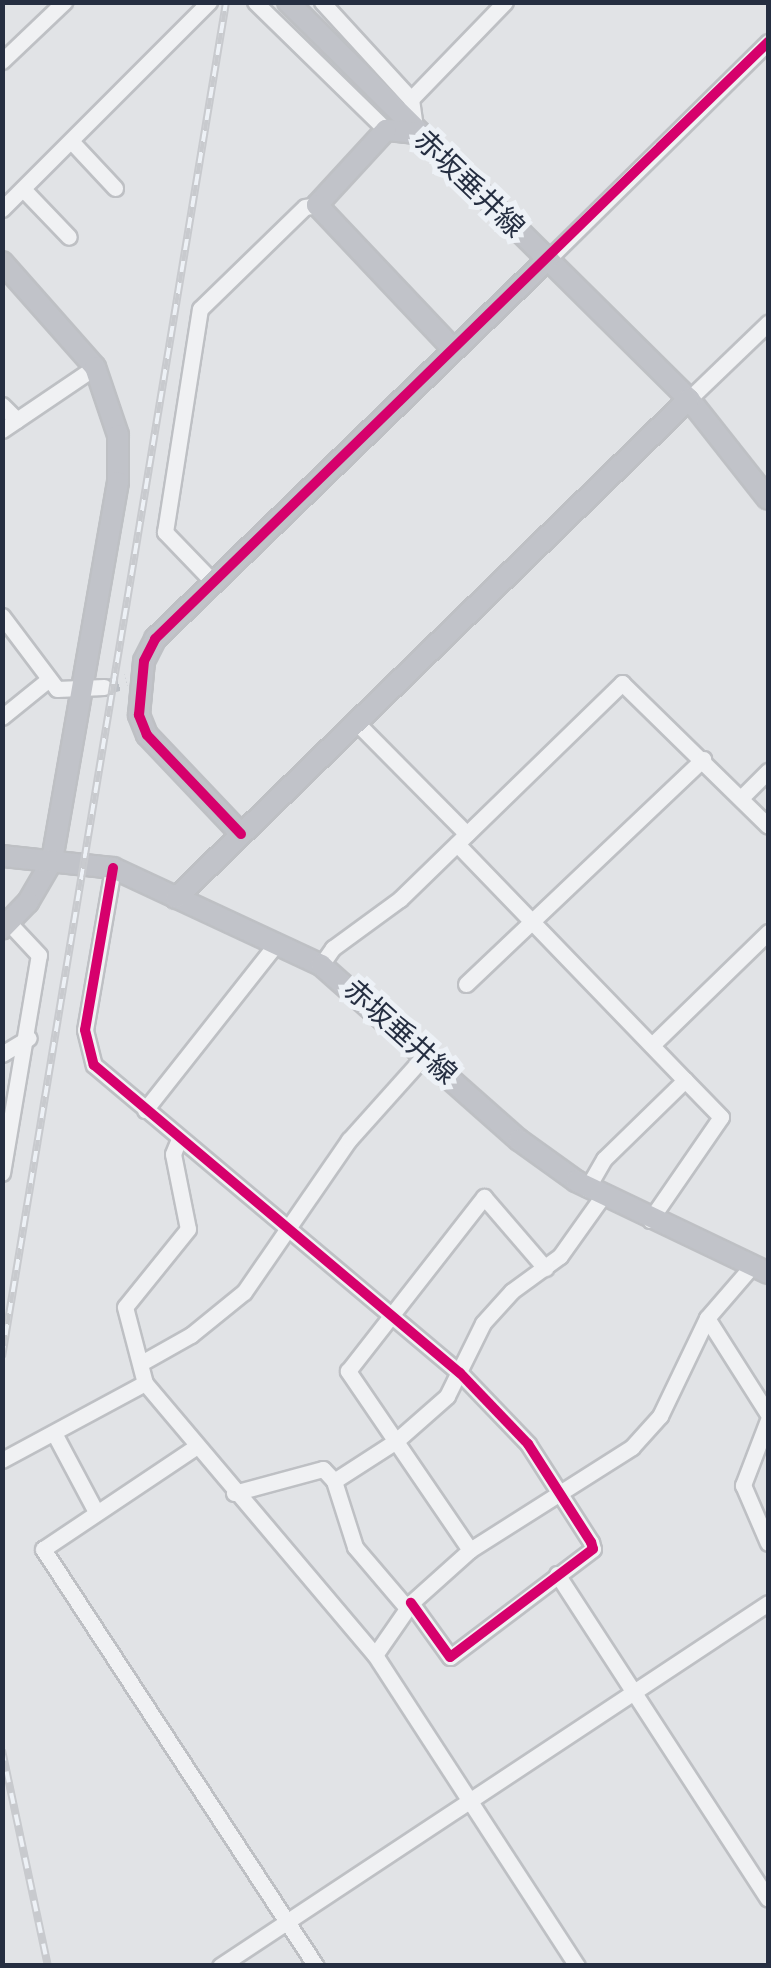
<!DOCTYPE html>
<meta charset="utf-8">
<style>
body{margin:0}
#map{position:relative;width:771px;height:1968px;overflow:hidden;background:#e1e3e6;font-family:Roboto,"Noto Sans JP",sans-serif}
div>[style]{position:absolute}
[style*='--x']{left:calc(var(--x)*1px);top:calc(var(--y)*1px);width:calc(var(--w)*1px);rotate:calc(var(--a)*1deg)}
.street-tunnel>*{height:15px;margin-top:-7.5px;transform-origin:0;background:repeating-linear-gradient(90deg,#bbbfc5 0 15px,transparent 0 23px)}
.roads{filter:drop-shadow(2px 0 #bec0c4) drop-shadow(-2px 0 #bec0c4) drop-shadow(0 2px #bec0c4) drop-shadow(0 -2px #bec0c4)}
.street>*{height:15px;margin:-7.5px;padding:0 7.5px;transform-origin:7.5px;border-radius:7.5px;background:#f0f1f3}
.secondary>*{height:20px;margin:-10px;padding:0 10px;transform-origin:10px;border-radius:10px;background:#c1c3c9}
.rail>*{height:8px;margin-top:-4px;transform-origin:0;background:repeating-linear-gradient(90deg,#edf1f6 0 11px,#c8cace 0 22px);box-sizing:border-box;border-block:2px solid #c8cace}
.cycleway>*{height:10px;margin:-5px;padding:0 5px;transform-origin:5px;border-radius:5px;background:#d6006c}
span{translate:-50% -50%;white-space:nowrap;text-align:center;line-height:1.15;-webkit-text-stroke:10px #edf1f6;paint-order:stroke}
.street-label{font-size:28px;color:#252e41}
.frame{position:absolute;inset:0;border:5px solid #252e41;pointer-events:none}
</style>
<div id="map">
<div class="street-tunnel">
<i style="--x:104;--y:687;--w:23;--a:-15"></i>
</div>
<div class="roads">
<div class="street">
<i style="--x:255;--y:2;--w:183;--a:44.3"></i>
<i style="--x:322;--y:2;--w:132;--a:47.5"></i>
<i style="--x:411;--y:99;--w:34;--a:82"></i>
<i style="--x:2;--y:61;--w:86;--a:-43.6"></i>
<i style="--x:411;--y:99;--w:135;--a:-45.9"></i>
<i style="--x:72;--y:142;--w:63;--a:46.9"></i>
<i style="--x:23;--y:189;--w:66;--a:46.2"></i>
<i style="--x:2;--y:209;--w:293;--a:-45"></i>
<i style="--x:548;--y:259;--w:309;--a:-44.6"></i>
<i style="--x:689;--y:399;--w:110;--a:-43.9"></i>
<i style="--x:2;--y:405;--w:21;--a:45"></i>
<i style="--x:2;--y:430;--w:112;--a:-34.1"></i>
<i style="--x:214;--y:583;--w:71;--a:-133.9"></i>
<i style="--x:165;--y:532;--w:226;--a:-81.1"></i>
<i style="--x:200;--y:309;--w:146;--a:-44.2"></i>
<i style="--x:305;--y:207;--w:12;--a:-9"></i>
<i style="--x:2;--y:616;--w:91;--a:53"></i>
<i style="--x:57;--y:689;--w:47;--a:-2.4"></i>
<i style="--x:2;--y:717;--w:60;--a:-39"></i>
<i style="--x:357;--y:723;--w:156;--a:45.3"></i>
<i style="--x:742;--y:797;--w:37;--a:-45"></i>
<i style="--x:457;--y:844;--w:328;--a:46"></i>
<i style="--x:685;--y:1080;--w:113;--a:135.7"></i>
<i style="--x:604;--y:1159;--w:34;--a:120"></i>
<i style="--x:113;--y:868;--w:164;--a:99.8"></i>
<i style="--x:85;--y:1030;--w:36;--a:76"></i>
<i style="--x:94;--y:1065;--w:478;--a:40.1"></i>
<i style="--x:460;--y:1373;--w:98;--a:46.2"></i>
<i style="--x:528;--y:1444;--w:117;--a:57.3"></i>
<i style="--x:591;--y:1542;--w:7;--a:74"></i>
<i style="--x:593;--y:1549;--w:179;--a:142.9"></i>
<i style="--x:450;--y:1657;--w:67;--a:-125.8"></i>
<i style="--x:321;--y:965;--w:21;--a:-55"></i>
<i style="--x:333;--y:948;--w:83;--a:-36.2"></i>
<i style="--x:400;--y:899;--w:310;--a:-44.2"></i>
<i style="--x:622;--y:683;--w:204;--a:44.4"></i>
<i style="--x:466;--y:984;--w:327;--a:-43.5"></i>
<i style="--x:652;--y:1045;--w:162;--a:-44.2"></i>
<i style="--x:2;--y:1054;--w:31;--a:-31"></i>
<i style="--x:145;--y:1110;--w:211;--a:-51.7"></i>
<i style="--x:179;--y:1139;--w:16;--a:112"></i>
<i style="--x:173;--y:1154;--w:76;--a:78.7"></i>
<i style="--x:188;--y:1229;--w:100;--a:128.9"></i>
<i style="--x:125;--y:1307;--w:79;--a:75.3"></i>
<i style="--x:145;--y:1383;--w:356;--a:49.8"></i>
<i style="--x:375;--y:1655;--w:371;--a:57"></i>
<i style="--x:2;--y:1173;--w:221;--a:-80.4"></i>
<i style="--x:39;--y:955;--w:44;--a:-133.2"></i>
<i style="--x:650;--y:1220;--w:125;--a:-55.4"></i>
<i style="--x:721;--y:1117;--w:52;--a:-134.2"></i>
<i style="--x:707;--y:1318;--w:114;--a:57.6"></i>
<i style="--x:143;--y:1362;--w:55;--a:-29.4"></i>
<i style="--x:191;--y:1335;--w:68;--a:-39.1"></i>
<i style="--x:244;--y:1292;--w:185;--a:-55.4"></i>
<i style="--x:349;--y:1140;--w:114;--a:-48.2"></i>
<i style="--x:768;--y:1420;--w:70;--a:111"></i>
<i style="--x:743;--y:1485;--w:63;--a:66.7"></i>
<i style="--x:54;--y:1433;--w:89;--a:62"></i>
<i style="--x:197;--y:1446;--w:185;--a:146.2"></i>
<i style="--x:43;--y:1549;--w:498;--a:56.8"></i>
<i style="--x:2;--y:1460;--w:162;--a:-28.3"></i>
<i style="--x:334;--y:1481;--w:74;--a:-32.8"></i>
<i style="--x:396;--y:1441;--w:68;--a:-41.4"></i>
<i style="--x:447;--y:1396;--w:81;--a:-63.7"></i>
<i style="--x:483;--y:1323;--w:43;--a:-47.8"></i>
<i style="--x:512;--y:1291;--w:59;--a:-36.1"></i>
<i style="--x:560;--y:1256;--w:72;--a:-54.6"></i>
<i style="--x:234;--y:1493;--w:92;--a:-15.1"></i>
<i style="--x:323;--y:1469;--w:16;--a:47"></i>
<i style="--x:334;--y:1481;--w:69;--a:72.3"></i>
<i style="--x:355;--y:1547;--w:80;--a:49.6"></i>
<i style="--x:470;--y:1550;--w:217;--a:-124.3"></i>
<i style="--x:348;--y:1371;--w:221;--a:-52"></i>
<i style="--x:484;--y:1197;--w:94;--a:49.3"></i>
<i style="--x:557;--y:1574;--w:387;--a:57"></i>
<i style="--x:375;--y:1655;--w:63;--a:-55.3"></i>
<i style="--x:411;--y:1603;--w:79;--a:-41.9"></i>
<i style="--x:470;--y:1550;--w:192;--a:-32.4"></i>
<i style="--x:632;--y:1447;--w:42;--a:-47.9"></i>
<i style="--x:660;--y:1416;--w:109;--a:-64.4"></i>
<i style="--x:707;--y:1318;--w:67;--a:-49.2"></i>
<i style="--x:220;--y:1966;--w:657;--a:-33.52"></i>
</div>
<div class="secondary">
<i style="--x:288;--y:2;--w:564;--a:44.71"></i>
<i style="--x:689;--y:399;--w:127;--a:51.7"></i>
<i style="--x:416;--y:133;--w:30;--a:-174"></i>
<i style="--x:386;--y:130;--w:102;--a:132.6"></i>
<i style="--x:317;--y:205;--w:197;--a:46.6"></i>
<i style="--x:2;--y:262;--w:140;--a:48.5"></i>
<i style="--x:95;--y:367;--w:72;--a:71.3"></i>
<i style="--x:118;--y:435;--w:47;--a:90"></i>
<i style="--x:118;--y:482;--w:385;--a:99.9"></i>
<i style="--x:52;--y:861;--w:48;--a:120.3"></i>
<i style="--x:28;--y:902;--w:37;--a:134"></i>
<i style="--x:241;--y:834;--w:137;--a:-133.5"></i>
<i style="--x:147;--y:735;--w:22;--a:-112"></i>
<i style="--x:139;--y:715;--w:54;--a:-84.7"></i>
<i style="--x:144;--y:661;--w:25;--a:-63"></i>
<i style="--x:155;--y:639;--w:547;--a:-44.04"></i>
<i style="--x:2;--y:856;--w:112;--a:6.2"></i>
<i style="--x:113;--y:868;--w:230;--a:25"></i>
<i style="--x:321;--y:965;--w:264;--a:41.5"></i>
<i style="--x:519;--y:1140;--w:70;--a:35.7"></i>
<i style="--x:576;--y:1181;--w:213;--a:25.6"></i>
<i style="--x:176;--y:898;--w:716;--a:-44.21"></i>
</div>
</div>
<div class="rail">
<i style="--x:2;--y:1357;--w:1373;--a:-80.61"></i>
<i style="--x:2;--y:1750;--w:221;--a:78"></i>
</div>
<div class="cycleway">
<i style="--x:241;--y:834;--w:137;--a:-133.5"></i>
<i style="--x:147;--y:735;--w:22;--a:-112"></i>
<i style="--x:139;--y:715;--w:54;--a:-84.7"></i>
<i style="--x:144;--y:661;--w:25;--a:-63"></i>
<i style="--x:155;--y:639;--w:856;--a:-44.24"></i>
<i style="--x:113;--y:868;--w:164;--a:99.8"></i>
<i style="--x:85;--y:1030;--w:36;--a:76"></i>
<i style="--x:94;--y:1065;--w:478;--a:40.1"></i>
<i style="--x:460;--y:1373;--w:98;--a:46.2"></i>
<i style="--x:528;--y:1444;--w:117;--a:57.3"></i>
<i style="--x:591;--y:1542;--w:7;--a:74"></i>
<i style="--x:593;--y:1549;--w:179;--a:142.9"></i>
<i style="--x:450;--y:1657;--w:67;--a:-125.8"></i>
</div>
<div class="street-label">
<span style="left:469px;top:184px;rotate:44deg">赤坂垂井線</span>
<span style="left:400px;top:1032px;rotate:42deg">赤坂垂井線</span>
</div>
<div class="frame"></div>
</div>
